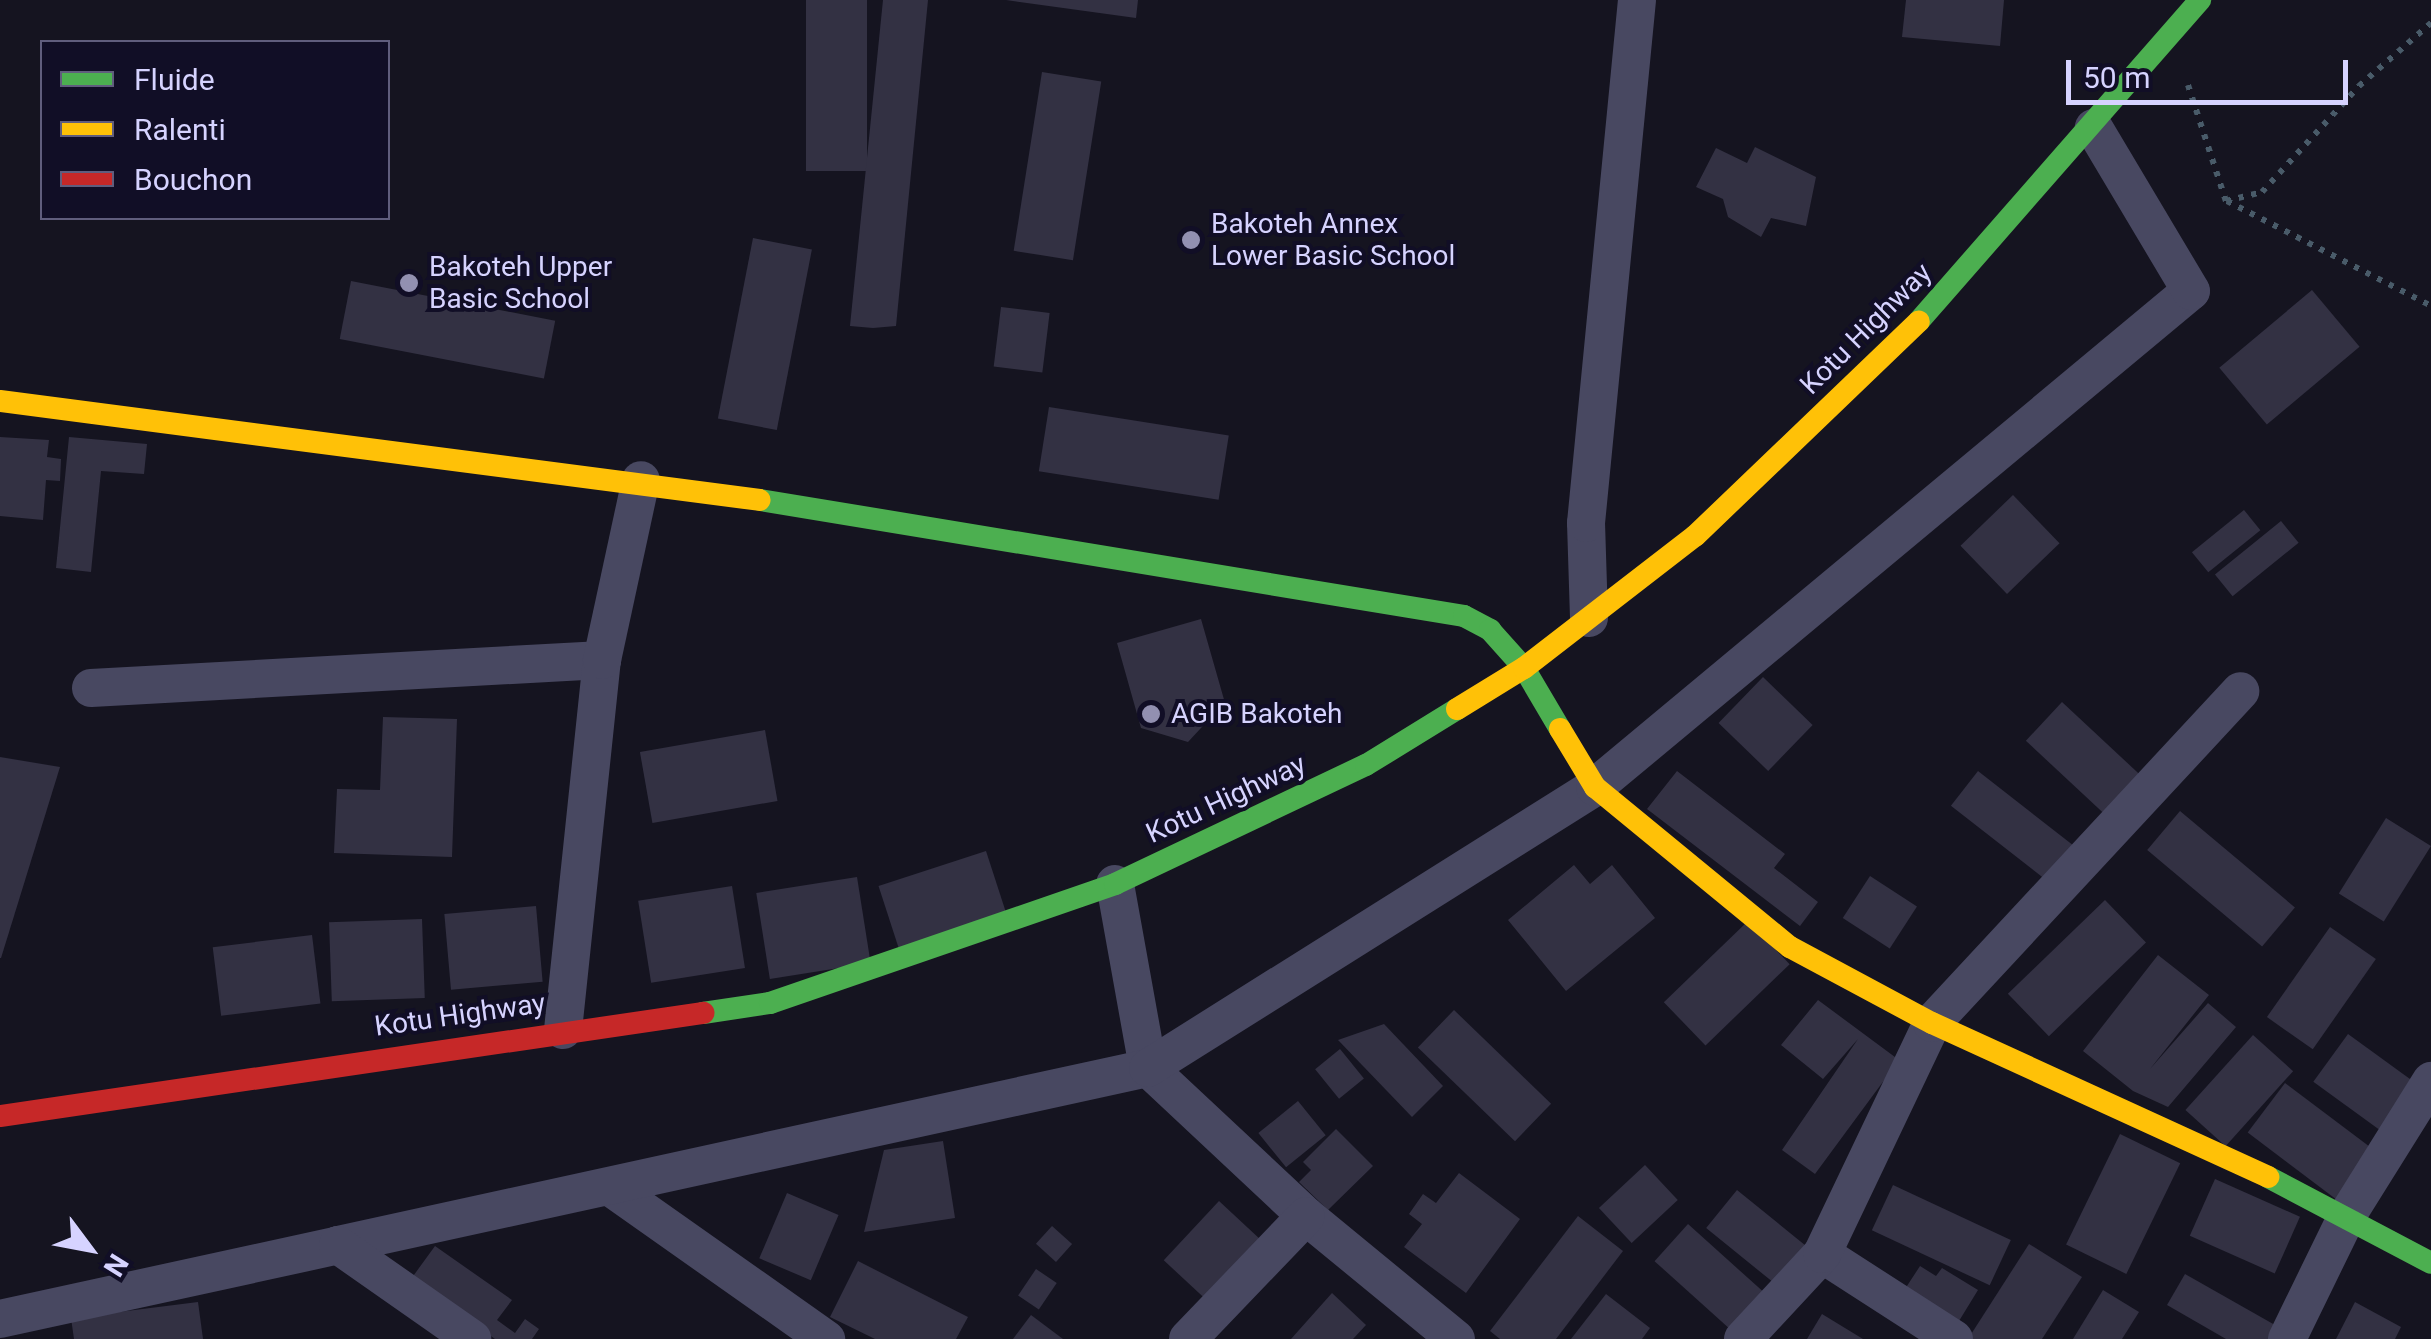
<!DOCTYPE html>
<style>
body{margin:0}
#map{position:relative;width:2431px;height:1339px;overflow:hidden;background:#151420;font-family:Roboto,sans-serif}
div>[style]{position:absolute}
[style*='--x']{left:calc(var(--x)*1px);top:calc(var(--y)*1px);width:calc(var(--w)*1px);rotate:calc(var(--a)*1deg)}
.building>*{inset:0;background:#333143;transform-origin:0 0}
.path>*{height:6px;margin-top:-3px;transform-origin:0;background:repeating-linear-gradient(90deg,#495b69 0 5px,transparent 0 13px)}
.street>*{height:38px;margin:-19px;padding:0 19px;transform-origin:19px;border-radius:19px;background:#484861}
.fast>*{height:22px;margin:-11px;padding:0 11px;transform-origin:11px;border-radius:11px;background:#4caf50}
.slow>*{height:22px;margin:-11px;padding:0 11px;transform-origin:11px;border-radius:11px;background:#ffc107}
.jam>*{height:22px;margin:-11px;padding:0 11px;transform-origin:11px;border-radius:11px;background:#c62828}
.dots>*{width:28px;height:28px;translate:-50% -50%;box-sizing:border-box;border:5px solid #110e26;border-radius:50%}
span{translate:-50% -50%;white-space:nowrap;text-align:center;line-height:1.15;-webkit-text-stroke:8px #110e26;paint-order:stroke}
.poi-label{font-size:28px;color:#d6d3ff}
.left{translate:0 -50%;text-align:left}
.street-label{font-size:28px;color:#d6d3ff}
.legend{position:absolute;left:40px;top:40px;width:350px;height:180px;box-sizing:border-box;background:#110e26;border:2px solid #605d7d;margin:0;padding:12px 18px;list-style:none;font-size:30px;color:#d6d3ff}
.legend li{display:flex;align-items:center;gap:20px;height:50px}
.legend b{width:50px;border:2px solid #605d7d}
.north{position:absolute;left:40px;top:1199px;width:100px;height:100px;-webkit-text-stroke:8px #110e26;paint-order:stroke;rotate:122deg;font-size:28px;font-weight:700;line-height:40px;text-align:center;color:#d6d3ff}
.north::after{content:'';display:block;margin:auto;width:35px;height:45px;background:#d6d3ff;clip-path:polygon(50% 0,100% 100%,50% 72%,0 100%)}
.scale{position:absolute;left:2066px;top:60px;width:282px;height:45px;box-sizing:border-box;border:5px solid #d6d3ff;border-top:0;padding-left:12px;font-size:30px;line-height:35px;white-space:nowrap;color:#d6d3ff;-webkit-text-stroke:8px #110e26;paint-order:stroke}
</style>
<div id="map">
<div class="building">
<i style="left:806px;top:0;width:61px;height:171px"></i>
<i style="clip-path:polygon(883px 0,928px 0,896px 326px,873px 328px,850px 326px)"></i>
<i style="clip-path:polygon(1006px 0,1138px 0,1136px 18px)"></i>
<i style="clip-path:polygon(1906px 0,2004px 0,2000px 46px,1902px 37px)"></i>
<i style="left:1042px;top:72px;width:60px;height:181px;rotate:9deg"></i>
<i style="clip-path:polygon(1755px 147px,1816px 177px,1806px 226px,1771px 218px,1761px 237px,1728px 217px,1723px 199px,1696px 187px,1716px 148px,1747px 163px)"></i>
<i style="left:753px;top:238px;width:60px;height:184px;rotate:11deg"></i>
<i style="left:351px;top:281px;width:208px;height:59px;rotate:11deg"></i>
<i style="left:2312px;top:290px;width:74px;height:121px;rotate:50deg"></i>
<i style="left:1001px;top:307px;width:49px;height:60px;rotate:7deg"></i>
<i style="left:1049px;top:407px;width:182px;height:65px;rotate:9deg"></i>
<i style="clip-path:polygon(0 437px,49px 440px,47px 457px,61px 459px,60px 481px,46px 480px,43px 520px,0 516px)"></i>
<i style="clip-path:polygon(69px 437px,147px 444px,144px 474px,101px 471px,91px 572px,56px 568px)"></i>
<i style="left:2013px;top:495px;width:67px;height:73px;rotate:46deg"></i>
<i style="left:2244px;top:510px;width:26px;height:67px;rotate:51deg"></i>
<i style="left:2281px;top:521px;width:28px;height:85px;rotate:51deg"></i>
<i style="clip-path:polygon(1201px 619px,1227px 710px,1214px 714px,1188px 742px,1141px 728px,1117px 643px)"></i>
<i style="left:1763px;top:677px;width:69px;height:64px;rotate:44deg"></i>
<i style="left:2062px;top:702px;width:121px;height:53px;rotate:43deg"></i>
<i style="clip-path:polygon(383px 717px,457px 719px,452px 857px,334px 853px,337px 789px,380px 790px)"></i>
<i style="left:765px;top:730px;width:72px;height:127px;rotate:80deg"></i>
<i style="clip-path:polygon(0 757px,60px 767px,1px 958px,0 958px)"></i>
<i style="clip-path:polygon(1677px 771px,1785px 854px,1774px 868px,1818px 902px,1800px 926px,1647px 809px)"></i>
<i style="left:1978px;top:771px;width:126px;height:44px;rotate:38deg"></i>
<i style="left:2180px;top:811px;width:150px;height:51px;rotate:40deg"></i>
<i style="left:2386px;top:818px;width:53px;height:89px;rotate:32deg"></i>
<i style="left:986px;top:851px;width:67px;height:113px;rotate:72deg"></i>
<i style="clip-path:polygon(1574px 865px,1590px 884px,1612px 865px,1655px 918px,1566px 991px,1508px 920px)"></i>
<i style="left:1870px;top:876px;width:56px;height:50px;rotate:33deg"></i>
<i style="left:857px;top:877px;width:87px;height:102px;rotate:81deg"></i>
<i style="left:732px;top:886px;width:83px;height:95px;rotate:81deg"></i>
<i style="left:2105px;top:900px;width:59px;height:135px;rotate:46deg"></i>
<i style="left:536px;top:906px;width:76px;height:92px;rotate:85deg"></i>
<i style="left:422px;top:919px;width:79px;height:93px;rotate:88deg"></i>
<i style="left:1748px;top:921px;width:60px;height:117px;rotate:46deg"></i>
<i style="left:2330px;top:927px;width:56px;height:110px;rotate:35deg"></i>
<i style="left:312px;top:935px;width:69px;height:100px;rotate:83deg"></i>
<i style="clip-path:polygon(2158px 955px,2209px 995px,2150px 1069px,2208px 1003px,2236px 1027px,2168px 1107px,2133px 1091px,2083px 1051px)"></i>
<i style="clip-path:polygon(1818px 1000px,1899px 1060px,1815px 1174px,1782px 1150px,1858px 1039px,1823px 1079px,1781px 1045px)"></i>
<i style="left:1454px;top:1010px;width:135px;height:52px;rotate:44deg"></i>
<i style="clip-path:polygon(1384px 1024px,1443px 1086px,1412px 1117px,1338px 1040px)"></i>
<i style="left:2348px;top:1034px;width:83px;height:59px;rotate:36deg"></i>
<i style="left:2253px;top:1035px;width:54px;height:101px;rotate:42deg"></i>
<i style="left:1340px;top:1049px;width:38px;height:32px;rotate:51deg"></i>
<i style="left:2285px;top:1083px;width:119px;height:62px;rotate:37deg"></i>
<i style="left:1298px;top:1101px;width:44px;height:51px;rotate:51deg"></i>
<i style="clip-path:polygon(1336px 1129px,1373px 1166px,1328px 1210px,1299px 1182px,1311px 1170px,1303px 1162px)"></i>
<i style="left:2120px;top:1134px;width:67px;height:123px;rotate:26deg"></i>
<i style="clip-path:polygon(943px 1141px,955px 1218px,864px 1232px,884px 1150px)"></i>
<i style="left:1645px;top:1165px;width:48px;height:63px;rotate:47deg"></i>
<i style="clip-path:polygon(1459px 1173px,1520px 1219px,1466px 1293px,1404px 1247px,1422px 1224px,1409px 1214px,1423px 1194px,1436px 1203px)"></i>
<i style="left:2215px;top:1179px;width:93px;height:62px;rotate:24deg"></i>
<i style="left:1893px;top:1185px;width:130px;height:50px;rotate:25deg"></i>
<i style="left:1737px;top:1190px;width:98px;height:49px;rotate:39deg"></i>
<i style="left:787px;top:1193px;width:56px;height:71px;rotate:23deg"></i>
<i style="left:1219px;top:1201px;width:57px;height:81px;rotate:43deg"></i>
<i style="clip-path:polygon(1578px 1216px,1623px 1251px,1556px 1339px,1500px 1339px,1490px 1331px)"></i>
<i style="left:1688px;top:1224px;width:101px;height:50px;rotate:42deg"></i>
<i style="left:1052px;top:1226px;width:27px;height:24px;rotate:42deg"></i>
<i style="clip-path:polygon(2029px 1244px,2082px 1277px,2042px 1339px,1968px 1339px)"></i>
<i style="clip-path:polygon(435px 1246px,512px 1300px,497px 1320px,515px 1333px,525px 1319px,539px 1329px,532px 1339px,495px 1339px,411px 1279px)"></i>
<i style="clip-path:polygon(858px 1261px,968px 1317px,956px 1339px,875px 1339px,830px 1317px)"></i>
<i style="clip-path:polygon(1920px 1266px,1936px 1276px,1942px 1268px,1978px 1290px,1959px 1321px,1905px 1289px)"></i>
<i style="left:1036px;top:1269px;width:25px;height:32px;rotate:34deg"></i>
<i style="clip-path:polygon(2185px 1274px,2282px 1329px,2277px 1339px,2226px 1339px,2167px 1305px)"></i>
<i style="clip-path:polygon(2103px 1290px,2139px 1312px,2122px 1339px,2073px 1339px)"></i>
<i style="clip-path:polygon(1332px 1293px,1366px 1325px,1353px 1339px,1291px 1339px)"></i>
<i style="clip-path:polygon(1606px 1294px,1650px 1328px,1642px 1339px,1571px 1339px)"></i>
<i style="clip-path:polygon(198px 1302px,203px 1339px,74px 1339px,71px 1318px)"></i>
<i style="clip-path:polygon(2355px 1302px,2401px 1327px,2395px 1339px,2336px 1339px)"></i>
<i style="clip-path:polygon(1822px 1314px,1863px 1339px,1807px 1339px)"></i>
<i style="clip-path:polygon(1031px 1315px,1063px 1339px,1013px 1339px)"></i>
</div>
<div class="path">
<i style="--x:2188;--y:85;--w:122;--a:71.9"></i>
<i style="--x:2226;--y:201;--w:37;--a:-14"></i>
<i style="--x:2262;--y:192;--w:144;--a:-47.5"></i>
<i style="--x:2359;--y:86;--w:96;--a:-41.2"></i>
<i style="--x:2227;--y:201;--w:229;--a:27.2"></i>
</div>
<div class="street">
<i style="--x:1589;--y:618;--w:95;--a:-91.8"></i>
<i style="--x:1586;--y:523;--w:525;--a:-84.43"></i>
<i style="--x:91;--y:688;--w:512;--a:-3.14"></i>
<i style="--x:1115;--y:884;--w:187;--a:79.8"></i>
<i style="--x:1148;--y:1068;--w:216;--a:43.1"></i>
<i style="--x:1306;--y:1216;--w:194;--a:39.4"></i>
<i style="--x:563;--y:1030;--w:372;--a:-84"></i>
<i style="--x:602;--y:660;--w:184;--a:-77.8"></i>
<i style="--x:613;--y:1189;--w:261;--a:35.2"></i>
<i style="--x:338;--y:1245;--w:829;--a:-12.33"></i>
<i style="--x:1148;--y:1068;--w:528;--a:-32.15"></i>
<i style="--x:1595;--y:787;--w:775;--a:-39.77"></i>
<i style="--x:2191;--y:291;--w:190;--a:-120.8"></i>
<i style="--x:1822;--y:1254;--w:157;--a:32.8"></i>
<i style="--x:0;--y:1319;--w:346;--a:-12.3"></i>
<i style="--x:338;--y:1245;--w:164;--a:35"></i>
<i style="--x:1188;--y:1339;--w:170;--a:-46.2"></i>
<i style="--x:1743;--y:1339;--w:116;--a:-47.1"></i>
<i style="--x:1822;--y:1254;--w:256;--a:-64.5"></i>
<i style="--x:1932;--y:1023;--w:453;--a:-47.1"></i>
<i style="--x:2287;--y:1339;--w:139;--a:-64"></i>
<i style="--x:2348;--y:1214;--w:157;--a:-58"></i>
</div>
<div class="fast">
<i style="--x:1919;--y:321;--w:427;--a:-48.8"></i>
<i style="--x:760;--y:500;--w:713;--a:9.36"></i>
<i style="--x:1464;--y:616;--w:30;--a:28"></i>
<i style="--x:1490;--y:630;--w:51;--a:48.2"></i>
<i style="--x:1524;--y:668;--w:71;--a:59.5"></i>
<i style="--x:703;--y:1013;--w:68;--a:-8.5"></i>
<i style="--x:770;--y:1003;--w:365;--a:-19"></i>
<i style="--x:1115;--y:884;--w:278;--a:-25.4"></i>
<i style="--x:1366;--y:765;--w:107;--a:-31.6"></i>
<i style="--x:2268;--y:1177;--w:184;--a:27.8"></i>
</div>
<div class="slow">
<i style="--x:0;--y:401;--w:766;--a:7.42"></i>
<i style="--x:1457;--y:709;--w:79;--a:-31.5"></i>
<i style="--x:1524;--y:668;--w:216;--a:-37.7"></i>
<i style="--x:1695;--y:536;--w:310;--a:-43.8"></i>
<i style="--x:1560;--y:729;--w:68;--a:58.9"></i>
<i style="--x:1595;--y:787;--w:252;--a:39.4"></i>
<i style="--x:1790;--y:947;--w:161;--a:28.2"></i>
<i style="--x:1932;--y:1023;--w:370;--a:24.6"></i>
</div>
<div class="jam">
<i style="--x:0;--y:1116;--w:711;--a:-8.34"></i>
</div>
<div class="dots">
<i style="left:1191px;top:240px;background:#9290b1"></i>
<i style="left:409px;top:283px;background:#9290b1"></i>
<i style="left:1151px;top:714px;background:#9290b1"></i>
</div>
<div class="poi-label">
<span class="left" style="left:1211px;top:240px">Bakoteh Annex<br>Lower Basic School</span>
<span class="left" style="left:429px;top:283px">Bakoteh Upper<br>Basic School</span>
<span class="left" style="left:1171px;top:714px">AGIB Bakoteh</span>
</div>
<div class="street-label">
<span style="left:1866px;top:329px;rotate:-45deg">Kotu Highway</span>
<span style="left:1226px;top:799px;rotate:-25deg">Kotu Highway</span>
<span style="left:460px;top:1015px;rotate:-8deg">Kotu Highway</span>
</div>
<ul class="legend">
<li><b style="height:12px;background:#4caf50"></b>Fluide</li>
<li><b style="height:12px;background:#ffc107"></b>Ralenti</li>
<li><b style="height:12px;background:#c62828"></b>Bouchon</li>
</ul>
<div class="north">N</div>
<div class="scale">50 m</div>
</div>
